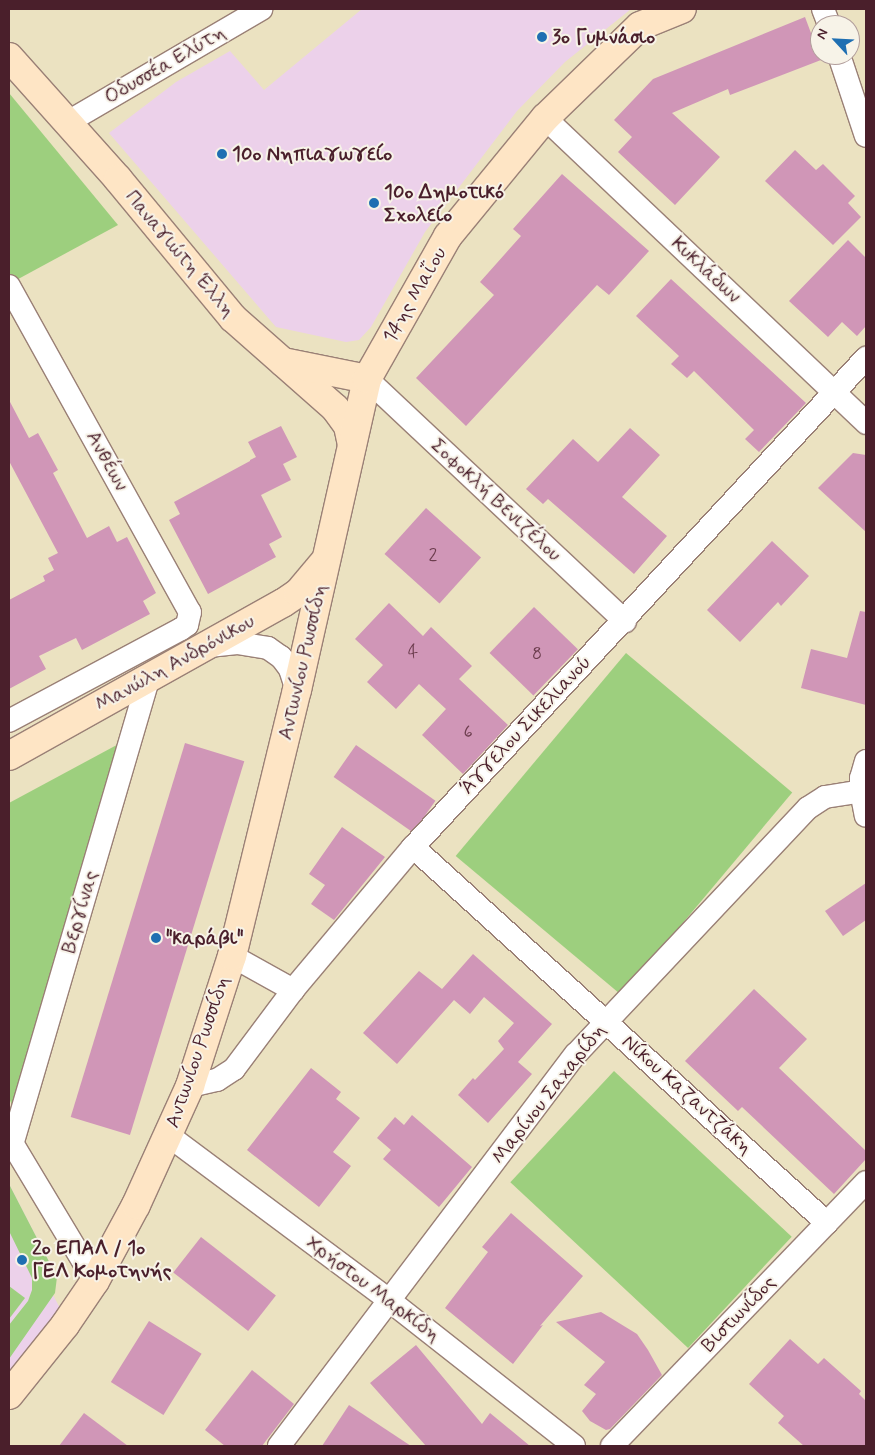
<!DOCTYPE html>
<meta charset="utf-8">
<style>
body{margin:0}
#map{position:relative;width:875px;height:1455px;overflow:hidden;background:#ebe2c1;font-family:Mynerve,sans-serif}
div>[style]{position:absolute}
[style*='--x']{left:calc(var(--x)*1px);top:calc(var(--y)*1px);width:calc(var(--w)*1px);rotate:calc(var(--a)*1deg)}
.built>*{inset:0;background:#ecd1ea}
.green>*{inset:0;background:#9dcf7e;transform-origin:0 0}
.building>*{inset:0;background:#d096b7;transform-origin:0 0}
.roads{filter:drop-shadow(1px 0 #9a8076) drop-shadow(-1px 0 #9a8076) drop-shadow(0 1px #9a8076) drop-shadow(0 -1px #9a8076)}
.street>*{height:22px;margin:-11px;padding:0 11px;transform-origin:11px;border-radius:11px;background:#fff}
.secondary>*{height:28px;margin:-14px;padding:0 14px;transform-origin:14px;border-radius:14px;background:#fee5c5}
.dots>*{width:14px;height:14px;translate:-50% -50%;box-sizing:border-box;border:2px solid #f7f3e8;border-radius:50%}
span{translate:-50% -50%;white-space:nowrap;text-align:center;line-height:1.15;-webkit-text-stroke:4px #f7f3e8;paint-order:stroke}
.number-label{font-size:18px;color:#6c3d4e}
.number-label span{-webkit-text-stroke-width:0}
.poi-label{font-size:20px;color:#4a1f2b;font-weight:700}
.left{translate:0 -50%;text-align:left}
.street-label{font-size:20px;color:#4a1f2b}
.frame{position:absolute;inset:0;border:10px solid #4a1f2b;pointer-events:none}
.north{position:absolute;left:810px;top:15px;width:50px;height:50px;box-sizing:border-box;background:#f7f3e8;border:1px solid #b29e9c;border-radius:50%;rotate:295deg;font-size:14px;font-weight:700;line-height:20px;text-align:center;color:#4a1f2b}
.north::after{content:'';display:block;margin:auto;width:18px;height:22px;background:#1f6fb2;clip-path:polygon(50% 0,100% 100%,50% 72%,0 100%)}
</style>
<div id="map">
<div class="built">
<i style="clip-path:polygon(362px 9px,631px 9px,565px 62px,517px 111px,425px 232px,371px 327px,359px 340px,346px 342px,276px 327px,109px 133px,176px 82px,230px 51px,264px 90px)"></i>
<i style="clip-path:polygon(9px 1184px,57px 1277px,53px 1295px,62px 1312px,9px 1379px)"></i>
</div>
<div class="green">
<i style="clip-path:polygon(9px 93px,118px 225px,9px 284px)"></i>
<i style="left:626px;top:653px;width:217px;height:265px;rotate:40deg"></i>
<i style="clip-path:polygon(126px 740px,12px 1105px,9px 1098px,9px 803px)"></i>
<i style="left:614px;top:1071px;width:243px;height:152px;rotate:43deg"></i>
<i style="clip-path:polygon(9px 1184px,57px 1277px,55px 1293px,9px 1359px,9px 1325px,28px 1301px,32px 1290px,32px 1278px,9px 1231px)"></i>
<i style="clip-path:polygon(9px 1286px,25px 1298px,9px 1319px)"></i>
</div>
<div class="building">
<i style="clip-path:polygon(805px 17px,821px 60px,730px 95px,728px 89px,672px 113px,720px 157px,675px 205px,618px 152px,632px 137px,614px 120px,653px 79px)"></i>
<i style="clip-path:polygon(795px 150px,816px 170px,823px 164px,855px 196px,848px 203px,861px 217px,833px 245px,765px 181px)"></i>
<i style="clip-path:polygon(562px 174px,649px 251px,609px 295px,597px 285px,466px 426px,416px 378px,494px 295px,480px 282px,521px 236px,513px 229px)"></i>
<i style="clip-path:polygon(848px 240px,866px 258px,866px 326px,857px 336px,842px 322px,828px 337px,789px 301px)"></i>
<i style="clip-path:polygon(671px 279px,806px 403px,759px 452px,745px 439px,754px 430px,694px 371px,687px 378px,671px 364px,679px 356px,636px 316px)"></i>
<i style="clip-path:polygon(9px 400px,29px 438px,38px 433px,58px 470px,53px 473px,87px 538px,109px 526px,117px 542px,127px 537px,156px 593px,143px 601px,150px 614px,82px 650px,76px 638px,39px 656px,46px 669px,9px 689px,9px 600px,45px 581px,43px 576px,54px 570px,48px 558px,58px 553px,9px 461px)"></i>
<i style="clip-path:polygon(281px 426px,297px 457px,283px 464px,291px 480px,261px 495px,282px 537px,269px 544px,276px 557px,208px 594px,169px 520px,180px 514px,174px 502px,250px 461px,250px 460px,256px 457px,248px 442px)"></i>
<i style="clip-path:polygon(630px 428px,660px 455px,622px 497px,667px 536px,634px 574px,548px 499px,543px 504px,526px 489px,573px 439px,598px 462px)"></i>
<i style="clip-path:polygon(853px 453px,866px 455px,866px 532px,818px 488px)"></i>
<i style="left:426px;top:508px;width:74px;height:62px;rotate:42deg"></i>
<i style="clip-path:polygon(772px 541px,809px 576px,781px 606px,778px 602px,740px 642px,707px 610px)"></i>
<i style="clip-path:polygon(389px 603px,423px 636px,431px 627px,472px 666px,459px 679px,508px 725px,463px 774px,422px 735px,446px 709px,419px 684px,396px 709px,367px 682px,383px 665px,355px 639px)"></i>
<i style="left:534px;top:607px;width:61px;height:64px;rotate:44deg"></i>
<i style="clip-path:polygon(860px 611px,866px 612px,866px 705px,801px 688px,811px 649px,847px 658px)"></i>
<i style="left:185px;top:743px;width:62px;height:391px;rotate:17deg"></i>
<i style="left:356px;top:745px;width:97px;height:39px;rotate:35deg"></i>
<i style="clip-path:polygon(342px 827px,385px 857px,334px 920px,311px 904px,325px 885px,309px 874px)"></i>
<i style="clip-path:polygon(866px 883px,866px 920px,843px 936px,825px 911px)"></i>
<i style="clip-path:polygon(473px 954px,552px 1024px,518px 1062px,532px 1074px,488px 1123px,458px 1095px,473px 1078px,475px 1080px,504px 1049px,498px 1041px,514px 1023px,484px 997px,470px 1014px,454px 1000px,397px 1064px,363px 1033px,419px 971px,442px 989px)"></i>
<i style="clip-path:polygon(754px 989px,807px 1039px,779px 1068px,866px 1151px,866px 1159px,834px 1194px,742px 1107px,738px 1111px,685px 1061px)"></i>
<i style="clip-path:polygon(311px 1068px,341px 1092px,336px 1099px,360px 1118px,333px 1152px,351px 1166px,319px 1207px,247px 1150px)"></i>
<i style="clip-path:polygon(412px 1115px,472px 1167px,439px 1207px,383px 1159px,391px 1150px,377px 1138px,395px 1117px,404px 1125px)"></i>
<i style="clip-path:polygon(511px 1213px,583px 1276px,540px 1326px,543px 1325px,513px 1364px,445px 1308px,488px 1252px,482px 1247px)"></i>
<i style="left:201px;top:1237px;width:95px;height:45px;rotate:38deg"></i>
<i style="clip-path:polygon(601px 1312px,637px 1334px,648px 1350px,662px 1375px,610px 1429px,606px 1430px,590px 1421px,582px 1411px,596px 1394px,584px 1385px,605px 1362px,556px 1322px)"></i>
<i style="left:149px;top:1321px;width:62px;height:72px;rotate:32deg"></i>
<i style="clip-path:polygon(790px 1339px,818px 1364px,824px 1358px,861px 1391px,859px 1394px,866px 1401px,866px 1446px,804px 1446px,778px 1423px,784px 1416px,749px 1384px)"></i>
<i style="clip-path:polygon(416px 1345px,482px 1424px,490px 1413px,530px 1446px,426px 1446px,370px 1383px)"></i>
<i style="clip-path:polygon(252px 1370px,294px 1404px,262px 1446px,225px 1446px,205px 1430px)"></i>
<i style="clip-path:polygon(349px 1405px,411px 1446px,322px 1446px)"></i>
<i style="clip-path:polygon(84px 1413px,128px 1446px,59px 1446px)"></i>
</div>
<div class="roads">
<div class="street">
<i style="--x:823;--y:9;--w:17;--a:69"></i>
<i style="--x:839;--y:55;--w:85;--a:71.6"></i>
<i style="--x:545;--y:118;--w:443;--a:43.5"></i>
<i style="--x:68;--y:122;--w:224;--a:-30.3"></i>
<i style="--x:9;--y:286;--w:373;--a:61"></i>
<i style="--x:190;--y:612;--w:13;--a:103"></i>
<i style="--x:187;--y:625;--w:7;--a:146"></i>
<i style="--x:181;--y:629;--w:195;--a:151.9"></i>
<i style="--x:367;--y:379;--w:354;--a:43.2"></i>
<i style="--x:209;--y:646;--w:28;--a:-6"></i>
<i style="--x:237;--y:643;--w:31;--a:9"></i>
<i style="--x:268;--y:648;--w:16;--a:35"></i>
<i style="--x:281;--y:657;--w:15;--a:53"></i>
<i style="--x:290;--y:669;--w:22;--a:72"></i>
<i style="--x:866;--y:761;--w:18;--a:106"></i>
<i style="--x:861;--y:778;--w:13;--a:90"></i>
<i style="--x:861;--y:791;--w:25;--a:79"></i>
<i style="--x:413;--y:847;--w:559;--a:42.25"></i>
<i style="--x:232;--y:956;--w:70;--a:29.1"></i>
<i style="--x:190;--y:1086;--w:28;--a:-13"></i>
<i style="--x:217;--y:1080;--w:20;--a:-33"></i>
<i style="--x:234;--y:1069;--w:99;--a:-53.2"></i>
<i style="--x:293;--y:990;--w:187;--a:-50"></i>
<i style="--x:413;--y:847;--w:667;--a:-47.19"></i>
<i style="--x:169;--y:1136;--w:276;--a:36.7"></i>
<i style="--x:390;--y:1301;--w:234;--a:38.2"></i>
<i style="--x:9;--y:1138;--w:167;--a:59"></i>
<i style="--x:12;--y:1145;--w:485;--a:-73.7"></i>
<i style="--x:279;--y:1446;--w:492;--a:-52.9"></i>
<i style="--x:576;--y:1054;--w:338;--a:-46.7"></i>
<i style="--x:808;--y:808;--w:20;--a:-33"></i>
<i style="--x:825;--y:797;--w:36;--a:-9"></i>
<i style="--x:612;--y:1446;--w:366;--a:-46.1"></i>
</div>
<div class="secondary">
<i style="--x:9;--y:57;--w:164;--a:48.2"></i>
<i style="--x:118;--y:179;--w:180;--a:50.4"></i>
<i style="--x:233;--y:318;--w:136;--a:41.4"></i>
<i style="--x:335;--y:408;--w:22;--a:54"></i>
<i style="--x:348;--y:426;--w:19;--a:78"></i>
<i style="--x:283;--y:362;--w:86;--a:11.4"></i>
<i style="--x:9;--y:756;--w:314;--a:-29.2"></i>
<i style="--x:283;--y:603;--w:18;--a:-34"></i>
<i style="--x:298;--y:593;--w:39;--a:-50"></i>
<i style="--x:9;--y:1395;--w:90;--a:-51.3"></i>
<i style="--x:65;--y:1325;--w:53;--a:-55.7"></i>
<i style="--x:95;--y:1281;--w:86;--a:-61.7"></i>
<i style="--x:136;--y:1205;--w:131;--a:-65.6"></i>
<i style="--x:190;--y:1086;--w:137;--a:-72.1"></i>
<i style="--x:232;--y:956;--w:274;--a:-76.3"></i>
<i style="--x:297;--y:690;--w:319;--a:-77.3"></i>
<i style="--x:367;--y:379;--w:164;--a:-60.5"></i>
<i style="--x:448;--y:236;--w:153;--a:-50.6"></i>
<i style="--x:545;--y:118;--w:132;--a:-44.1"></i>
<i style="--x:640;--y:26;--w:45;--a:-22"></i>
</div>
</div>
<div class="dots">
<i style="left:542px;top:37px;background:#1f6fb2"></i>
<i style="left:222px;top:154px;background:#1f6fb2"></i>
<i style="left:374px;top:203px;background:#1f6fb2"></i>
<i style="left:156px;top:938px;background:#1f6fb2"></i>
<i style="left:22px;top:1260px;background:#1f6fb2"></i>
</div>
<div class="number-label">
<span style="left:433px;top:555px">2</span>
<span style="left:413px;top:652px">4</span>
<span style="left:537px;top:654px">8</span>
<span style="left:468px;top:732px">6</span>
</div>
<div class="poi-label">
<span class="left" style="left:552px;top:37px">3ο Γυμνάσιο</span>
<span class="left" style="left:232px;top:154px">10ο Νηπιαγωγείο</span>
<span class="left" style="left:384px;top:204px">10ο Δημοτικό<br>Σχολείο</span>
<span class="left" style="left:166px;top:938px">"καράβι"</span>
<span class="left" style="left:32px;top:1260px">2ο ΕΠΑΛ / 1ο<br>ΓΕΛ Κομοτηνής</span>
</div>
<div class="street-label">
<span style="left:165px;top:65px;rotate:-30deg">Οδυσσέα Ελύτη</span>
<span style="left:180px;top:254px;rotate:50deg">Παναγιώτη Έλλη</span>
<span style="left:706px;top:270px;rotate:43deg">Κυκλάδων</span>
<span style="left:415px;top:295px;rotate:-60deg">14ης Μαΐου</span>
<span style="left:107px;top:461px;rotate:61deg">Ανθέων</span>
<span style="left:496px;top:500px;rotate:43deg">Σοφοκλή Βενιζέλου</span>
<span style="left:303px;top:662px;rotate:-77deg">Αντωνίου Ρωσσίδη</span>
<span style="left:175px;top:663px;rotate:-29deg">Μανώλη Ανδρόνικου</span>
<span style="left:526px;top:725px;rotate:-47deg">Άγγελου Σικελιανού</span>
<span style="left:80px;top:912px;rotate:-74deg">Βεργίνας</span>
<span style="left:198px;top:1052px;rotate:-71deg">Αντωνίου Ρωσσίδη</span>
<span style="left:549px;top:1094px;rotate:-52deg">Μαρίνου Σαχαρίδη</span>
<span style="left:687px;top:1095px;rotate:42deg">Νίκου Καζαντζάκη</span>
<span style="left:373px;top:1289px;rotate:37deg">Χρήστου Μαρκίδη</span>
<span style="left:739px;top:1314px;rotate:-46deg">Βιστωνίδος</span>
</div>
<div class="frame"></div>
<div class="north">N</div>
</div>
